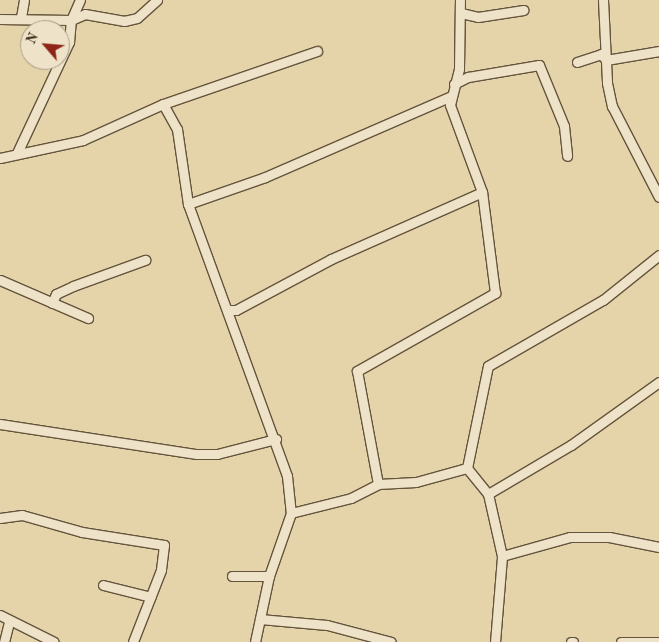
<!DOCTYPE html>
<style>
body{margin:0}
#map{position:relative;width:659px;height:642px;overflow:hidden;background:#e5d4aa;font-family:"Old Standard TT",serif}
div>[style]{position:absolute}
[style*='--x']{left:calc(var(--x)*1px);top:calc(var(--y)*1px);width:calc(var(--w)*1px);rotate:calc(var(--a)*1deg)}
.roads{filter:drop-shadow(1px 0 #64543c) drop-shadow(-1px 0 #64543c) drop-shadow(0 1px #64543c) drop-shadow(0 -1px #64543c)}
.minor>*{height:9px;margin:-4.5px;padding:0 4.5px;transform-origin:4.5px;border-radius:4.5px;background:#eee3c8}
span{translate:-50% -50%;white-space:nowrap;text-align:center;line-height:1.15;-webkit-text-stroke:4px #eee3c8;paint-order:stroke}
.north{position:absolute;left:20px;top:20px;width:50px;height:50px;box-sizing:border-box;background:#eee3c8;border:1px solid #a69982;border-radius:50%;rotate:297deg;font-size:14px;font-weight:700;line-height:20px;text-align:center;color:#392918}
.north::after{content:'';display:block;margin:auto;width:18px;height:22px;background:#8f2418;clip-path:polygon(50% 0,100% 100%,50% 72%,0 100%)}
</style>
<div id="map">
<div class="roads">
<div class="minor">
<i style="--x:603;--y:0;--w:83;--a:87.2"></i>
<i style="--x:607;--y:83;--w:24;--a:78"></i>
<i style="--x:612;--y:106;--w:102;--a:62.7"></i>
<i style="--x:461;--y:13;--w:17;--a:13"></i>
<i style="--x:478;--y:17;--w:46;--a:-8.8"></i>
<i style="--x:21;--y:17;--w:17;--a:-80"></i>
<i style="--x:0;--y:19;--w:71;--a:0.8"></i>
<i style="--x:71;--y:20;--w:15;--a:-23"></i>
<i style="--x:85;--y:14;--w:40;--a:10"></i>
<i style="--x:124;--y:21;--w:13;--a:-13"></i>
<i style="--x:137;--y:18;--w:27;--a:-42"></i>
<i style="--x:577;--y:62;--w:25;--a:-18"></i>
<i style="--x:601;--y:54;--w:8;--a:50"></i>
<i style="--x:606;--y:60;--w:54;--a:-9.6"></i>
<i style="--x:454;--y:84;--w:16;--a:-27"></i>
<i style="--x:468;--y:77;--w:72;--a:-9.6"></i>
<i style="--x:539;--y:65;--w:66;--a:67.7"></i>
<i style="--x:564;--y:126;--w:30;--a:84"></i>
<i style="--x:163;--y:104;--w:29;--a:61"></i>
<i style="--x:177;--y:129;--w:76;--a:81.7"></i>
<i style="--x:188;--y:204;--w:289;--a:70"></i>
<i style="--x:287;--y:476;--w:37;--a:84"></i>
<i style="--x:291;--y:513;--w:67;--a:109.2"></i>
<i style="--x:269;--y:576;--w:67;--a:102"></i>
<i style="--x:17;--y:153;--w:123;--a:-64.9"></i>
<i style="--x:69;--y:42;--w:22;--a:-85"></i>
<i style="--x:71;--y:20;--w:22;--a:-66"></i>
<i style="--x:0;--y:158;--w:85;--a:-12.2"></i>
<i style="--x:83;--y:140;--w:88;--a:-24.2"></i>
<i style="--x:163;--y:104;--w:163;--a:-19"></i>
<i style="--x:188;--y:204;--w:82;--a:-19.3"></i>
<i style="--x:265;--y:177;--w:201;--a:-23.5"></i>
<i style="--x:0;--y:280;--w:96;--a:23.4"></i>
<i style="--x:52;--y:303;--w:10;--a:-66"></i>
<i style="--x:56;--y:294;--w:19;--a:-25"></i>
<i style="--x:73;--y:286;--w:77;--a:-19.9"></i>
<i style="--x:227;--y:310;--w:9;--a:0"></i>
<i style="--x:236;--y:310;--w:108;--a:-28.2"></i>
<i style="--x:331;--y:259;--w:165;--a:-23.9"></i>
<i style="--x:0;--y:424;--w:199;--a:8.7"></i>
<i style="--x:197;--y:454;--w:20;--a:0"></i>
<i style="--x:217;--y:454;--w:61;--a:-14.3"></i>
<i style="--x:378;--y:484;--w:115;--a:-100.5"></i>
<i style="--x:357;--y:371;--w:159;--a:-29.5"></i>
<i style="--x:495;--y:293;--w:102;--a:-97.3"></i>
<i style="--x:482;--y:192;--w:93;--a:-110.2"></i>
<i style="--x:450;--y:105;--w:37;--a:-76"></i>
<i style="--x:459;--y:69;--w:69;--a:-89.2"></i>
<i style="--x:488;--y:494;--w:96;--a:-30.6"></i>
<i style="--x:571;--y:445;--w:108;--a:-35.6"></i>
<i style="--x:291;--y:513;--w:62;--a:-14"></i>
<i style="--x:351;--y:498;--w:30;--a:-27"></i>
<i style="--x:378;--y:484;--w:38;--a:-3"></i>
<i style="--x:416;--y:482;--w:53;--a:-15.4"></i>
<i style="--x:0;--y:518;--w:22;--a:-8"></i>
<i style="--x:22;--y:515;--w:62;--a:15.8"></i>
<i style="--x:82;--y:532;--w:83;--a:9"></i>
<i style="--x:164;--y:545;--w:25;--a:97"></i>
<i style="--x:161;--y:570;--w:77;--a:111.3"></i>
<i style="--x:502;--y:556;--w:71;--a:-15.6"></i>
<i style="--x:570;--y:537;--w:39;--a:0"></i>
<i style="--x:609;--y:537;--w:51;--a:11.3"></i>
<i style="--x:232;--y:576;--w:37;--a:0"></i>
<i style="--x:103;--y:585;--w:49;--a:14"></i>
<i style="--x:0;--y:615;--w:60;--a:26.6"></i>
<i style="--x:260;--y:619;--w:67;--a:5.1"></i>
<i style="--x:327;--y:625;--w:66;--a:14.9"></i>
<i style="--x:4;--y:642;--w:21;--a:-76"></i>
<i style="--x:495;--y:642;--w:86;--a:-85.3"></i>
<i style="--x:502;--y:556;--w:64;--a:-102.7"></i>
<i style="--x:488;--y:494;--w:33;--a:-129"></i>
<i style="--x:467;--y:468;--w:104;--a:-78.4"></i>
<i style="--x:488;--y:366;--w:133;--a:-29.9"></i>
<i style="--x:603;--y:300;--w:72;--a:-38.8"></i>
<i style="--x:571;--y:642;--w:2;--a:0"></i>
<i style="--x:621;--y:642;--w:38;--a:0"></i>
</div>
</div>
<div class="north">N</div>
</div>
